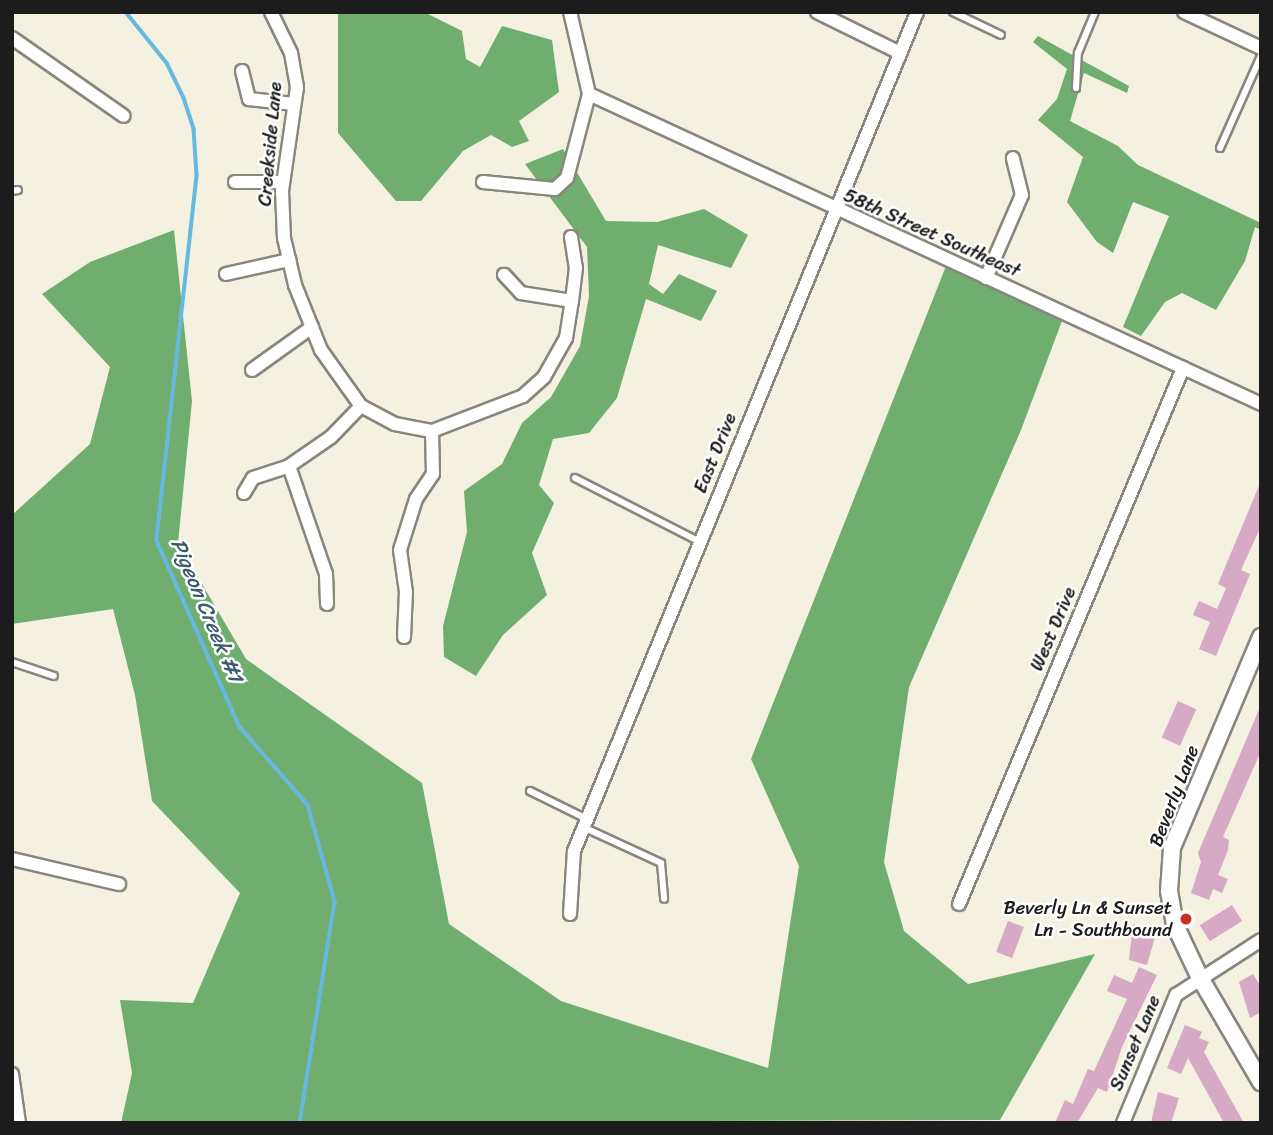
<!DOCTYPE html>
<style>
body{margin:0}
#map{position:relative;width:1273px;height:1135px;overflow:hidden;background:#f4f1e0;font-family:Sriracha,sans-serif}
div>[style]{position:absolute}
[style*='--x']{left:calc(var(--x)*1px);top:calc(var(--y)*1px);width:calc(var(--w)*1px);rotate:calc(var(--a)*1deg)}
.forest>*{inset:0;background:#6fae6f}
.stream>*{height:3.5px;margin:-1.75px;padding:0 1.75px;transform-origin:1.75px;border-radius:1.75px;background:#67b9e2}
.building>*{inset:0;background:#d6a9c4;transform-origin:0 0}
.roads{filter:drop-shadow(2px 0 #88867e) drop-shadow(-2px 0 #88867e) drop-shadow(0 2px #88867e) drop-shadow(0 -2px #88867e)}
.service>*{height:6px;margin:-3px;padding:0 3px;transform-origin:3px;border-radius:3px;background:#fff}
.minor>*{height:12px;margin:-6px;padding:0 6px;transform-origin:6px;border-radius:6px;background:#fff}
.tertiary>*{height:16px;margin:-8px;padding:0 8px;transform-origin:8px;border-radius:8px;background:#fff}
.dots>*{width:19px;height:19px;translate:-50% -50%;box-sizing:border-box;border:4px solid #fff;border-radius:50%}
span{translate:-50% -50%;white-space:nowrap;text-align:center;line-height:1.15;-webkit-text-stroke:5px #fff;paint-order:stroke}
.street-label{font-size:19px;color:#1c1c1c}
.poi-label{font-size:19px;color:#1c1c1c}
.right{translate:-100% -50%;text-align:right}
.water-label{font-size:21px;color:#3a5b6b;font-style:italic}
.frame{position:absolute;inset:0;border:14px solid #1c1c1c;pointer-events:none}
</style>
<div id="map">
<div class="forest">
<i style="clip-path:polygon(338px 12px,424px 12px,462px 31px,466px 59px,480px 67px,502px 26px,552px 40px,559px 92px,519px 121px,529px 141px,512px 147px,491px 135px,463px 151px,421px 201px,396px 201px,338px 133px)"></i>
<i style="clip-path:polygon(1038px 36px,1129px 86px,1127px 93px,1084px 73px,1070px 121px,1118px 146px,1138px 165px,1261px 223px,1261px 230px,1255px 227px,1245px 261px,1216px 310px,1182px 293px,1165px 302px,1141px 336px,1123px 327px,1169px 216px,1133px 202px,1113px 253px,1097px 242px,1067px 202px,1083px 157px,1038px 120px,1057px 99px,1067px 69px,1033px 42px)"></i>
<i style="clip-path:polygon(563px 149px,606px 221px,657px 222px,704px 209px,748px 235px,731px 268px,658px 245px,649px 284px,663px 294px,679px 274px,717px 291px,701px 321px,646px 299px,617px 398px,589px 433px,553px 439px,539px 485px,554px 503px,532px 553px,547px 595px,503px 635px,476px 676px,444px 657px,443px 626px,467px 532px,464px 491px,502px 464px,522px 423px,551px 397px,580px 346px,589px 296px,587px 247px,525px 164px)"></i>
<i style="clip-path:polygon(174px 230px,192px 401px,178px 543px,246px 659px,422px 783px,449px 924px,561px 1001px,768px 1068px,799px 866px,751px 759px,948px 261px,1065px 313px,1021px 430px,909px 687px,884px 862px,904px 931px,968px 984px,1095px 954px,1000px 1120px,121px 1123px,132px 1073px,120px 1000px,193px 1003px,240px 893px,152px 801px,135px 695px,113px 609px,12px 624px,12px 515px,90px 444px,110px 367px,42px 294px,90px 262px)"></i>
</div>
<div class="stream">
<i style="--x:126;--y:12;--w:65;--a:51.2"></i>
<i style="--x:167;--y:63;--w:39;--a:64"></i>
<i style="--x:184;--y:98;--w:33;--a:72"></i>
<i style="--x:194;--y:129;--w:47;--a:86.3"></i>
<i style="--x:197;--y:176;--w:367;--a:96.3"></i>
<i style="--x:157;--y:541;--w:204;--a:66"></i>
<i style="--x:240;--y:727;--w:103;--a:48.9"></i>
<i style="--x:308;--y:805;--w:101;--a:74.4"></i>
<i style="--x:335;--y:902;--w:224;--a:99"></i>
</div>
<div class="building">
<i style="clip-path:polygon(1261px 481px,1261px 526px,1241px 570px,1250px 574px,1216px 656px,1199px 649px,1210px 622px,1193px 615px,1199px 601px,1217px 609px,1226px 588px,1218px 584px)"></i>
<i style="left:1178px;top:701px;width:20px;height:40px;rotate:24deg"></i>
<i style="clip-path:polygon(1261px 705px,1261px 751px,1223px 837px,1229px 840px,1228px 850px,1218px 875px,1228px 879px,1222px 893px,1213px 889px,1209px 900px,1191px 893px,1201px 862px,1198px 853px)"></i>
<i style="left:1232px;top:905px;width:19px;height:38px;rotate:58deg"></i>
<i style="left:1008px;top:921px;width:17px;height:33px;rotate:21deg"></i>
<i style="clip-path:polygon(1133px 924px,1151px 929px,1149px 935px,1155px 937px,1147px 965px,1129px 960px)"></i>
<i style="clip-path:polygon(1139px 967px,1157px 975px,1122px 1047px,1107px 1092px,1098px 1088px,1077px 1123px,1055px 1123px,1065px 1100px,1073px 1104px,1088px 1069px,1094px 1071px,1127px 999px,1107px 991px,1114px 975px,1132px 983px)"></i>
<i style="clip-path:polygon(1253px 974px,1261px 987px,1261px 1012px,1250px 1018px,1239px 982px)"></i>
<i style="clip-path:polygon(1185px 1025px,1202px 1032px,1199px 1038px,1209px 1042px,1204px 1052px,1244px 1123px,1224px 1123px,1188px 1058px,1181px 1074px,1167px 1068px)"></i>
<i style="clip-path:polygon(1158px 1092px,1179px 1098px,1171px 1123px,1151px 1123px)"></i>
</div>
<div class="roads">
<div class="service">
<i style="--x:953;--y:12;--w:53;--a:25.6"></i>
<i style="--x:1076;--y:88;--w:35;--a:-87"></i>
<i style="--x:1078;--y:53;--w:44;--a:-67.5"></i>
<i style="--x:1220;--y:148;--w:101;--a:-66"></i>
<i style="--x:12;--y:191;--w:6;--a:-9"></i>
<i style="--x:575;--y:478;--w:140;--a:27.1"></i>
<i style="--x:12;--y:662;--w:44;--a:18.4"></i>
<i style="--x:530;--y:791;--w:64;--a:26.2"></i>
<i style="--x:583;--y:827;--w:86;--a:24.8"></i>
<i style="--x:661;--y:863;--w:36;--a:85"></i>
</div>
<div class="minor">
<i style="--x:271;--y:12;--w:46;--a:64"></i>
<i style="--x:291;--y:53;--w:35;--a:80"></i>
<i style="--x:297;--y:87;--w:105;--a:98.2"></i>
<i style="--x:282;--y:191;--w:47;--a:87.6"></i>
<i style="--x:284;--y:238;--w:48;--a:76.8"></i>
<i style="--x:295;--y:285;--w:70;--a:68.2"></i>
<i style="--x:321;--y:350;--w:69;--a:54.5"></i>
<i style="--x:361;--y:406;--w:38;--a:28"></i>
<i style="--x:395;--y:424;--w:38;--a:11"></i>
<i style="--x:432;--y:431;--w:97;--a:-21"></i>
<i style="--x:523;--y:396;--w:28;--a:-42"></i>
<i style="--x:544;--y:377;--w:45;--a:-60.6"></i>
<i style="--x:566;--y:338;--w:37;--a:-81"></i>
<i style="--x:572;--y:301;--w:52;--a:-171.1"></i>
<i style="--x:521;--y:293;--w:25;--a:-133"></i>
<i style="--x:817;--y:12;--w:93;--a:26.3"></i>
<i style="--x:1184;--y:12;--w:85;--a:25.1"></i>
<i style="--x:12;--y:38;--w:136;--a:34.9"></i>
<i style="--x:242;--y:71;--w:29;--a:76"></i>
<i style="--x:249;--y:99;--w:45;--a:6.3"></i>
<i style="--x:589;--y:94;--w:740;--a:24.76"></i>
<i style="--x:235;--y:182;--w:48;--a:0"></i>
<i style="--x:483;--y:182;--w:72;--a:5.6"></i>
<i style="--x:555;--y:189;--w:16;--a:-43"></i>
<i style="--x:567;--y:178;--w:87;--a:-75.3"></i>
<i style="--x:589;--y:94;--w:84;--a:-103"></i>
<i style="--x:571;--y:237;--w:31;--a:81"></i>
<i style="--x:576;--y:268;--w:33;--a:97"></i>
<i style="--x:226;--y:274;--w:65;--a:-12.5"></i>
<i style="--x:986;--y:278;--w:90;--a:-66.6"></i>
<i style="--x:1022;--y:195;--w:38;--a:-104"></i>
<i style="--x:252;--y:370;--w:74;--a:-35.6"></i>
<i style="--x:289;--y:466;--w:114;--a:71.1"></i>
<i style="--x:326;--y:574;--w:30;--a:88"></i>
<i style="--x:244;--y:493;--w:17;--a:-59"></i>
<i style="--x:253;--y:478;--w:38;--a:-18"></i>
<i style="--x:289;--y:466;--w:51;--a:-34.6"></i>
<i style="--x:331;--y:437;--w:43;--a:-45.9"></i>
<i style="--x:404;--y:637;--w:45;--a:-87.5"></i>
<i style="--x:406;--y:592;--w:42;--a:-98.1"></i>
<i style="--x:400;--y:550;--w:53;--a:-72.6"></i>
<i style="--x:416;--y:499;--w:30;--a:-56"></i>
<i style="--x:433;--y:474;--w:43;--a:-91.3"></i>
<i style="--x:12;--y:859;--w:110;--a:13.2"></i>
<i style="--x:959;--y:904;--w:581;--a:-67.32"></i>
<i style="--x:570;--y:914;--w:63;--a:-86.4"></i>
<i style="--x:574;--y:851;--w:906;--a:-67.76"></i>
<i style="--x:12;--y:1074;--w:49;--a:81.9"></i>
<i style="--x:1123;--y:1123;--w:139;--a:-67.5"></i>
<i style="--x:1176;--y:995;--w:101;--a:-32.9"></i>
</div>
<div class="tertiary">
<i style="--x:1261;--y:637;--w:229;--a:112.9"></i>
<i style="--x:1172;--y:848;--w:43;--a:94"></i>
<i style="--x:1169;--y:891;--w:35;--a:80"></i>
<i style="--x:1175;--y:925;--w:56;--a:64.8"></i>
<i style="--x:1199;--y:976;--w:123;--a:59.7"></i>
</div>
</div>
<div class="dots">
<i style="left:1186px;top:919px;background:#c8321e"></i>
</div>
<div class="street-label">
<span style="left:270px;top:144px;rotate:-85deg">Creekside Lane</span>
<span style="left:932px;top:233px;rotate:24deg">58th Street Southeast</span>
<span style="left:715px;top:453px;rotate:-68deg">East Drive</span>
<span style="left:1053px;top:629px;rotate:-67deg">West Drive</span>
<span style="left:1174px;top:796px;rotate:-69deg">Beverly Lane</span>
<span style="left:1135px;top:1043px;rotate:-67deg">Sunset Lane</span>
</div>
<div class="poi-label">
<span class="right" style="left:1172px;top:919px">Beverly Ln &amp; Sunset<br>Ln - Southbound</span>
</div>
<div class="water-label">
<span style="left:207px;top:610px;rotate:67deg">Pigeon Creek #1</span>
</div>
<div class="frame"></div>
</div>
